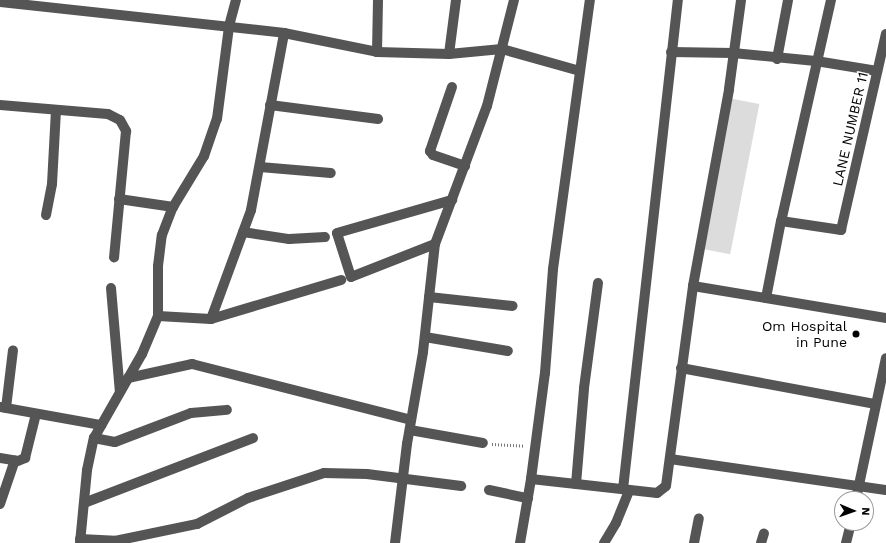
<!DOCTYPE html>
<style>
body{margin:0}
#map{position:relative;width:886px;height:543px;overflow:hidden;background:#fff;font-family:"Work Sans",sans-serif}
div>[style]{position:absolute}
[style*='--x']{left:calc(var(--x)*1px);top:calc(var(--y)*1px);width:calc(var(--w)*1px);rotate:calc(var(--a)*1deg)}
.green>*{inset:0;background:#dcdcdc;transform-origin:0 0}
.path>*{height:2.5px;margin-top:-1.25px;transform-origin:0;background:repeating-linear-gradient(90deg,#777 0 1px,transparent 0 3px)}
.minor>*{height:10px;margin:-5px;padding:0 5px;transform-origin:5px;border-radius:5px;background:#555}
.dots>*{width:11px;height:11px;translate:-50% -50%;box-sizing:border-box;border:2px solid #fff;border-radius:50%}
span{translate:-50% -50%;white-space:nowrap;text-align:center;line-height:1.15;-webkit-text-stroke:3px #fff;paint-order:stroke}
.street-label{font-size:14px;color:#000}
.poi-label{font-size:14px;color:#000}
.right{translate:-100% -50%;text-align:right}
.north{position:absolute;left:834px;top:491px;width:40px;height:40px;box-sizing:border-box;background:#fff;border:1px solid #999;border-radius:50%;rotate:92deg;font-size:11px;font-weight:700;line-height:16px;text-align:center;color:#000}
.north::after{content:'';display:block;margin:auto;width:14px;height:18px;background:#000;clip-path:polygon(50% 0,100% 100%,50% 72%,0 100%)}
</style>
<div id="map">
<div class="green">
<i style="left:728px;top:98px;width:32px;height:153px;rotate:11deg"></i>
</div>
<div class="path">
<i style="--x:492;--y:444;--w:33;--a:3"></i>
</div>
<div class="minor">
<i style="--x:378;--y:0;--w:52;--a:91.1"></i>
<i style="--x:377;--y:52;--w:72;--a:1.6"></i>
<i style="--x:449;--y:54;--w:53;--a:-5.4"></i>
<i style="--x:502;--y:49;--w:81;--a:15.8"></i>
<i style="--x:831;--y:0;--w:227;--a:102.7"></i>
<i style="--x:781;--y:221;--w:61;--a:8.5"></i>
<i style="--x:841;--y:230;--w:201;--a:-77.1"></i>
<i style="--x:0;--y:2;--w:286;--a:6.2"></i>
<i style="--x:284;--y:33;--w:95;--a:11.5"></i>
<i style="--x:671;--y:52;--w:62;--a:0.9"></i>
<i style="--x:733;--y:53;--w:83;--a:5.5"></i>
<i style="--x:816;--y:61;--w:62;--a:9.3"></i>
<i style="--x:449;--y:54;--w:54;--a:-82.6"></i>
<i style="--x:777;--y:59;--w:60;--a:-79.4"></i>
<i style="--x:452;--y:87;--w:68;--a:109"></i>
<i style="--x:430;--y:151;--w:5;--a:53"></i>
<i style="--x:433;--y:155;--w:34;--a:19"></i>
<i style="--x:0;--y:105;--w:108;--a:4.8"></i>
<i style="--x:108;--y:114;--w:13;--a:27"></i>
<i style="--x:120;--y:120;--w:13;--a:61"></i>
<i style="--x:126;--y:131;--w:127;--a:95.4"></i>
<i style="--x:270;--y:105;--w:109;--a:7.4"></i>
<i style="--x:260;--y:167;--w:71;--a:4.8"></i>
<i style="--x:119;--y:199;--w:55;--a:8.4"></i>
<i style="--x:46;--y:215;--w:32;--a:-79"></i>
<i style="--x:52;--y:184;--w:73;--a:-86.9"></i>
<i style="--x:243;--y:232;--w:47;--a:8.7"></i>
<i style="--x:289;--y:239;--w:36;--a:-3"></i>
<i style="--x:435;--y:244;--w:90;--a:158.6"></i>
<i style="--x:351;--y:277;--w:46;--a:-107.7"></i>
<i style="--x:337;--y:233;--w:120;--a:-16"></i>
<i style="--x:693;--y:286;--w:196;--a:9.4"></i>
<i style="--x:111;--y:288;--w:104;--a:85.1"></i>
<i style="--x:429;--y:297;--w:84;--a:6.1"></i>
<i style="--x:766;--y:298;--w:78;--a:-79"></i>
<i style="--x:158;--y:316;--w:53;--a:3.2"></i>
<i style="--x:211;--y:319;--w:136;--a:-16.7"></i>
<i style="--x:211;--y:319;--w:116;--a:-69.8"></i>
<i style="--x:251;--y:210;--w:180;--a:-79.4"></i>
<i style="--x:425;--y:337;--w:84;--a:9.6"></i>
<i style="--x:681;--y:368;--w:198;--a:10.5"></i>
<i style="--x:128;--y:378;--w:66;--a:-12.3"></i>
<i style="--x:192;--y:364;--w:226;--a:14.3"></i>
<i style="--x:0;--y:407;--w:103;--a:10.1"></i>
<i style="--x:6;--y:408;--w:58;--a:-83.1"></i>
<i style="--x:410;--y:430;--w:74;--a:10.1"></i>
<i style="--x:94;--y:438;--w:21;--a:11"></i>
<i style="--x:115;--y:442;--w:81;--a:-20.9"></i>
<i style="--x:191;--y:413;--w:36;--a:-5"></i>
<i style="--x:0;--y:458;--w:18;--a:9"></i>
<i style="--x:18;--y:461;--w:8;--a:-23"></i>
<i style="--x:25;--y:458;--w:45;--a:-76"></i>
<i style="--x:670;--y:459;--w:218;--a:8.2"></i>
<i style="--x:531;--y:479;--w:127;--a:6.3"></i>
<i style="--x:657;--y:493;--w:11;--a:-38"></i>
<i style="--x:666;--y:486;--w:202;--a:-82.3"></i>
<i style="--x:693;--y:286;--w:200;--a:-79.6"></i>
<i style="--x:729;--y:89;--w:90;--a:-82.3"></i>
<i style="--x:576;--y:484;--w:96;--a:-85.2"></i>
<i style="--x:584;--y:388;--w:106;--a:-82.4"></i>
<i style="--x:623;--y:489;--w:492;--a:-83.6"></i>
<i style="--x:489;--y:490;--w:40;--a:12"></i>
<i style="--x:856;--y:499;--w:144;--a:-78"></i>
<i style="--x:84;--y:503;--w:181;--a:-21"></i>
<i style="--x:0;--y:504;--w:46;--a:-71.2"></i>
<i style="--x:80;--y:539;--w:35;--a:3"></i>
<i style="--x:115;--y:541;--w:84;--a:-11.7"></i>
<i style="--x:197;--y:524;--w:57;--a:-27"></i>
<i style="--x:248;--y:498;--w:80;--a:-18.2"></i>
<i style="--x:324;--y:473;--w:43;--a:1.3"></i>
<i style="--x:367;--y:474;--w:95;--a:7.3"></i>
<i style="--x:80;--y:543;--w:73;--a:-84.5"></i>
<i style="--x:87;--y:470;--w:33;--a:-78"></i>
<i style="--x:94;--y:438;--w:97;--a:-60.3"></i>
<i style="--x:142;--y:354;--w:41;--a:-67.2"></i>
<i style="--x:158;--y:316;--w:50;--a:-90"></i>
<i style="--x:158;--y:266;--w:31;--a:-83"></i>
<i style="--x:162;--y:235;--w:30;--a:-69"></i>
<i style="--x:173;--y:207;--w:60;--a:-58.7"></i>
<i style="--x:204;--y:156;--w:39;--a:-71"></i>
<i style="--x:217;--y:119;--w:94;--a:-82.6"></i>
<i style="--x:229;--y:26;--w:27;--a:-75"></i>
<i style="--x:395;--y:543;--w:100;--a:-83.1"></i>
<i style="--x:407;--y:444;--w:93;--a:-80.1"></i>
<i style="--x:423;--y:352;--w:109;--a:-83.7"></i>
<i style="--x:435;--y:244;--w:147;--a:-69.4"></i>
<i style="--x:487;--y:106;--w:109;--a:-75.7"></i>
<i style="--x:520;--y:543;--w:65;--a:-80.2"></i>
<i style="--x:531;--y:479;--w:107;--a:-82.5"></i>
<i style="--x:545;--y:373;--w:104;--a:-85.6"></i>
<i style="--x:553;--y:269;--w:272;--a:-82.2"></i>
<i style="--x:604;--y:543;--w:23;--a:-59"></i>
<i style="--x:616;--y:523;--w:35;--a:-68"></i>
<i style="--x:694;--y:543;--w:25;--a:-79"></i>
<i style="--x:761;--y:543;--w:10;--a:-73"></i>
<i style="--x:846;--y:543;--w:21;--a:-76"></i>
</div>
<div class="dots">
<i style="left:856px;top:334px;background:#000"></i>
</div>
<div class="street-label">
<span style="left:850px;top:129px;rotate:-77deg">LANE NUMBER 11</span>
</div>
<div class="poi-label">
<span class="right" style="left:847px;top:334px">Om Hospital<br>in Pune</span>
</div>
<div class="north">N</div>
</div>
